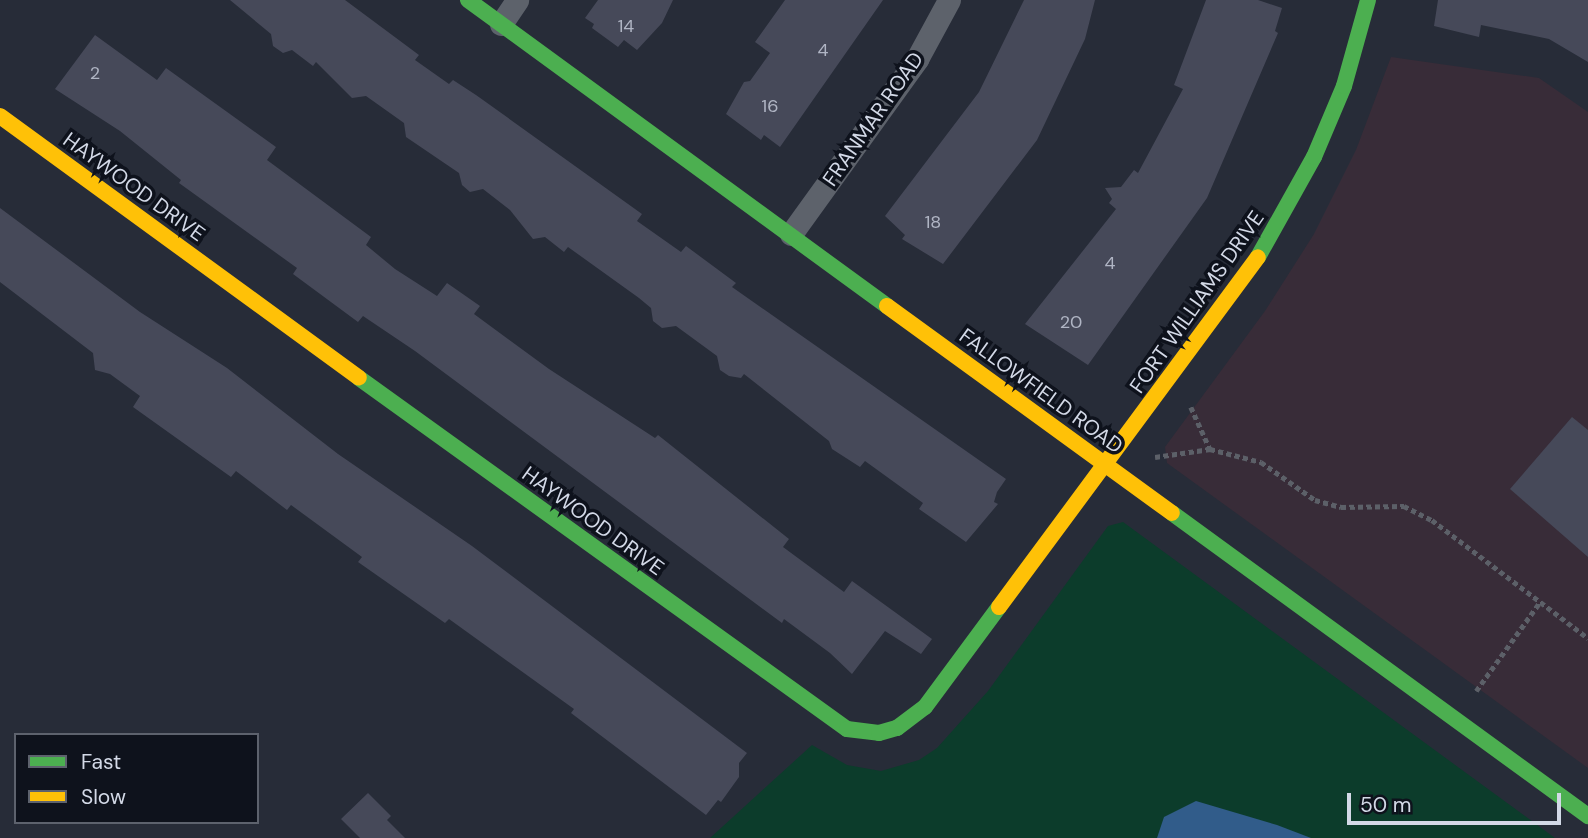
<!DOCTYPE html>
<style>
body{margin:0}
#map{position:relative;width:1588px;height:838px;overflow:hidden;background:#272c38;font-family:"DM Sans",sans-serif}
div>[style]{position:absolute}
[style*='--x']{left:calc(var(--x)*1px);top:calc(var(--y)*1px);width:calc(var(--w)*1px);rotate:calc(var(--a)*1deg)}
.commercial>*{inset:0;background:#382c38}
.green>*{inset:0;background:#0c3c2b}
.water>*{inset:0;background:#315c8a}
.building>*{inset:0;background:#464959}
.path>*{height:4.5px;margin-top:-2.25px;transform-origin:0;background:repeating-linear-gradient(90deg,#5c6068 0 5px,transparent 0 8.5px)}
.street>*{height:23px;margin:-11.5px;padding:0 11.5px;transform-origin:11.5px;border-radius:11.5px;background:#5d626b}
.fast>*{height:16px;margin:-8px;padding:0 8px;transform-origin:8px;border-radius:8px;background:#4caf50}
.slow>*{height:16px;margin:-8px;padding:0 8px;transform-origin:8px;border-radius:8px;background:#ffc107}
span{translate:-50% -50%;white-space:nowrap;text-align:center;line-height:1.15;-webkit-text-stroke:7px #0e121c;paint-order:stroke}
.number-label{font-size:18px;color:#b0b5c4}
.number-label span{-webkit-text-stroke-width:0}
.street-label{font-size:21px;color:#d3d9e7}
.legend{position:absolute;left:14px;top:733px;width:245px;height:91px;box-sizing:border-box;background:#0e121c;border:2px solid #5d626d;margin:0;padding:9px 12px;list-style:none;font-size:21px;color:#d3d9e7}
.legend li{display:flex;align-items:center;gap:14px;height:35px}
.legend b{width:35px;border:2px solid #5d626d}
.scale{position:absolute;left:1347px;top:793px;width:214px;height:32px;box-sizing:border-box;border:4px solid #d3d9e7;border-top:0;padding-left:9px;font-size:21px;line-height:24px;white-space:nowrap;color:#d3d9e7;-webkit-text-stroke:5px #0e121c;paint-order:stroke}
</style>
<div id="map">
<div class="commercial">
<i style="clip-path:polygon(1391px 57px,1539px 78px,1588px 112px,1588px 768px,1167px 463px,1165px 447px,1265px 311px,1314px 234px,1356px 150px)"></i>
</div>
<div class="green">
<i style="clip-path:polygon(1123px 522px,1555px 838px,710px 838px,812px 745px,847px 765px,881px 771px,919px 760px,937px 748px,988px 691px,1108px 526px)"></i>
</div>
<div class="water">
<i style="clip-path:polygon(1196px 801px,1277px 825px,1311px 838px,1157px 838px,1164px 817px)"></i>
</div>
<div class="building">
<i style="clip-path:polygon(230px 0,345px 0,419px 55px,415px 60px,449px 84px,453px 80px,476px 95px,642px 214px,637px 221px,681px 252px,686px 246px,736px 283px,732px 287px,1006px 479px,997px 492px,994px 502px,998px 504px,966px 542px,919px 509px,923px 503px,865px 461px,860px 467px,832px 449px,829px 441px,744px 374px,741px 378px,729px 376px,720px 370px,717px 356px,676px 326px,662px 328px,653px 321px,651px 308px,639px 298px,568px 247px,564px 252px,545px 237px,533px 239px,510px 210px,483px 189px,470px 192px,462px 185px,459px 173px,406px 137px,404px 123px,366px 96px,352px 98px,316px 62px,313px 66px,292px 50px,283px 53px,273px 46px,271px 34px)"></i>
<i style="clip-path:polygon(598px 0,673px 0,662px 23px,637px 50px,624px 40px,618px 47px,592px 28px,594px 24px,585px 18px)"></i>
<i style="clip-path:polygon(785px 0,883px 0,780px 147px,764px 135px,761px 140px,726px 114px,744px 82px,750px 81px,770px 53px,755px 42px)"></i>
<i style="clip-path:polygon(1024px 0,1095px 0,1085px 39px,1037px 140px,943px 264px,902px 239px,905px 235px,885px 216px,979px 92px)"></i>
<i style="clip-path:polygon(1206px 0,1258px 0,1282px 8px,1275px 31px,1278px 33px,1207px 198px,1088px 365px,1025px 324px,1116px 209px,1109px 203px,1112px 199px,1105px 188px,1121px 187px,1134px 170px,1138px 173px,1183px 89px,1174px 85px)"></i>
<i style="clip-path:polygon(1438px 0,1588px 0,1588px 62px,1549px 39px,1481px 25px,1479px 37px,1434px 26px)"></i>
<i style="clip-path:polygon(95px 35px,157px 80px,166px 68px,276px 147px,267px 160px,371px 237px,366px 245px,395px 269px,437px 296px,447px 283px,480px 306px,474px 314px,549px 369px,655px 438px,658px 435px,789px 539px,783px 547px,844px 592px,852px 581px,932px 639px,921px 654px,885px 631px,852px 674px,830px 653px,784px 619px,782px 623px,415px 351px,363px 316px,358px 322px,293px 274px,297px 268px,179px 183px,181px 180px,120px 131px,55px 89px)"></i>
<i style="clip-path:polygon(0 208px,140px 312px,227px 368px,338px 454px,472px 546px,747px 753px,739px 763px,739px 777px,721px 802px,718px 800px,706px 815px,571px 713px,574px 709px,449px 619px,445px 623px,358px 562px,362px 557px,291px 505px,287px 510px,236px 471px,231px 477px,133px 407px,140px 396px,110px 374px,95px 370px,93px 353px,0 282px)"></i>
<i style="clip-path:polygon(1572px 417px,1588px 430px,1588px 557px,1510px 489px)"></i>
<i style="clip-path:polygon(368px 793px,391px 816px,387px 820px,405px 838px,360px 838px,341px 819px)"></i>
</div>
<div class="path">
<i style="--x:1191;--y:407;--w:46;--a:65.7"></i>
<i style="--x:1155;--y:457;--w:56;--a:-8.3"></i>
<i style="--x:1210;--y:449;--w:53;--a:14.3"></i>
<i style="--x:1261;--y:462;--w:66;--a:35.1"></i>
<i style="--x:1315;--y:500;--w:27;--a:15"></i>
<i style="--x:1341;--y:507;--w:63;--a:-0.9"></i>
<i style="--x:1404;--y:506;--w:31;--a:27"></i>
<i style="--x:1432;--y:520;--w:196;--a:37.1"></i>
<i style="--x:1476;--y:691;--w:110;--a:-54.3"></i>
</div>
<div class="street">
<i style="--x:501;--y:24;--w:29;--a:-56"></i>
<i style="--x:791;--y:234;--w:216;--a:-54.2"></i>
<i style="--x:917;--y:59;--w:67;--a:-61.5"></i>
</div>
<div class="fast">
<i style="--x:468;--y:0;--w:519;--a:36.14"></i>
<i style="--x:1258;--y:257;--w:115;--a:-60.8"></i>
<i style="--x:1314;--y:157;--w:77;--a:-67.1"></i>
<i style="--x:1344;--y:86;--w:89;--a:-74.4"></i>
<i style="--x:359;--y:378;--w:601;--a:35.73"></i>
<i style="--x:847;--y:729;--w:32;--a:7"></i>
<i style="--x:879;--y:733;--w:19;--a:-16"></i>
<i style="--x:897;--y:728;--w:35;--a:-37"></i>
<i style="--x:925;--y:707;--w:124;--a:-53.5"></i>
<i style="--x:1172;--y:513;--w:515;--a:36.07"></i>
</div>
<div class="slow">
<i style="--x:0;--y:116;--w:444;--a:36.1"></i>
<i style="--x:887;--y:306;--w:352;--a:36"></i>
<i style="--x:999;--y:607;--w:435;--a:-53.5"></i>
</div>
<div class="number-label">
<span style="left:626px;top:26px">14</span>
<span style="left:823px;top:50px">4</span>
<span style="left:95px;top:73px">2</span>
<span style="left:770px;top:106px">16</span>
<span style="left:933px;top:222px">18</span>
<span style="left:1110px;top:263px">4</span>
<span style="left:1071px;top:322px">20</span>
</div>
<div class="street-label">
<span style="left:873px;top:119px;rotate:-55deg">FRANMAR ROAD</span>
<span style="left:134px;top:187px;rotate:36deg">HAYWOOD DRIVE</span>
<span style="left:1197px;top:302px;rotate:-55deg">FORT WILLIAMS DRIVE</span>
<span style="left:1041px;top:391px;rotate:36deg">FALLOWFIELD ROAD</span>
<span style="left:593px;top:521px;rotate:36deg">HAYWOOD DRIVE</span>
</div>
<ul class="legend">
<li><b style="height:9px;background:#4caf50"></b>Fast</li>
<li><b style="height:9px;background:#ffc107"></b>Slow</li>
</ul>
<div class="scale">50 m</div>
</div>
